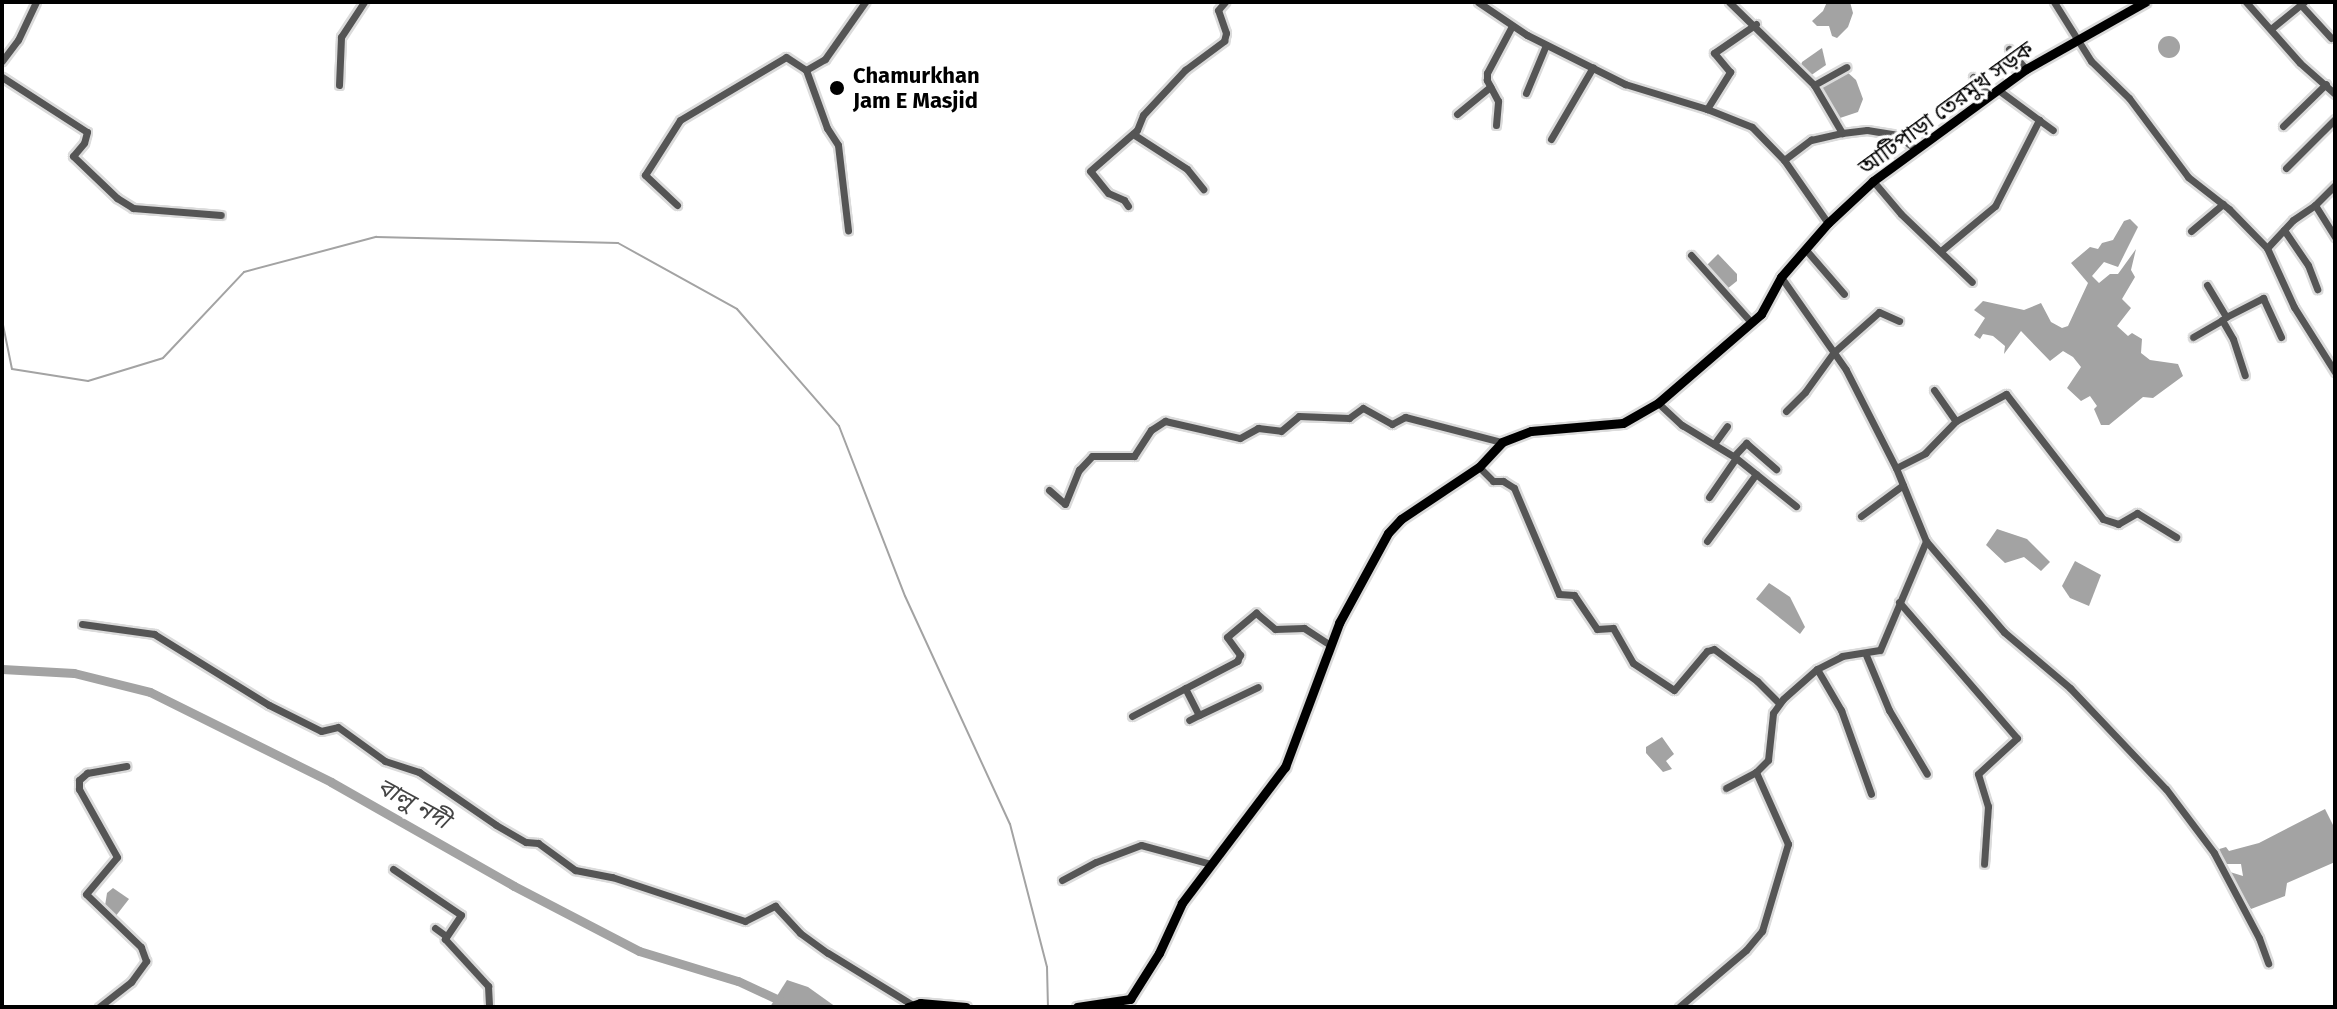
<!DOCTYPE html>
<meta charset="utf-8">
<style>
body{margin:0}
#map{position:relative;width:2337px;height:1009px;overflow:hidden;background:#fff;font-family:"Fira Sans","Noto Sans Bengali",sans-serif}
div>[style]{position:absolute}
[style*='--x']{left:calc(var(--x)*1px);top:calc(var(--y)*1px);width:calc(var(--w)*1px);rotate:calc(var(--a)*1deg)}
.water>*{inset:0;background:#a3a3a3}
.round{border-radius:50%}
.stream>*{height:2px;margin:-1px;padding:0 1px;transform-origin:1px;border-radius:1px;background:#a3a3a3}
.river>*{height:9px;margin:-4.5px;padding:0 4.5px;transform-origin:4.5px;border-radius:4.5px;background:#a3a3a3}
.roads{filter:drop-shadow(2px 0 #dbdbdb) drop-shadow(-2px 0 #dbdbdb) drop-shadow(0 2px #dbdbdb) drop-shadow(0 -2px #dbdbdb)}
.minor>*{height:7px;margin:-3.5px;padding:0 3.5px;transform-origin:3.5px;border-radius:3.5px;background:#555}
.major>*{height:9px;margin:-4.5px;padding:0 4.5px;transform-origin:4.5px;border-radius:4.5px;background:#000}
.dots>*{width:22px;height:22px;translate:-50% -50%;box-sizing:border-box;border:4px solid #fff;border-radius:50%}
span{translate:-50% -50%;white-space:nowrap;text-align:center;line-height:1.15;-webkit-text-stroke:7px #fff;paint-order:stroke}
.poi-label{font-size:22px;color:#000;font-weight:700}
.left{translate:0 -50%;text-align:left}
.street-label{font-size:22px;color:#000}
.water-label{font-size:24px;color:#444;font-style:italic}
.frame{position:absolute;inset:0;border:4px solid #000;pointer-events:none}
</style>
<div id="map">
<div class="water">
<i style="clip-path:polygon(1827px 2px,1850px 2px,1853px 13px,1848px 27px,1837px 38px,1832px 36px,1829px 26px,1817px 26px,1812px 21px,1823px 11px)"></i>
<i class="round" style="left:2158px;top:36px;width:22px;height:22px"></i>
<i style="clip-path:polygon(1822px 48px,1826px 65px,1810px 76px,1800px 68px,1802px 62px)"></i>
<i style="clip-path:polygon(1846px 71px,1856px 80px,1863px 99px,1858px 112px,1840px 118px,1819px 85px)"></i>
<i style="clip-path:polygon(2130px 219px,2138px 227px,2118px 267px,2104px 262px,2092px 276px,2099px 283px,2110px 274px,2118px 274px,2136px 249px,2131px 270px,2135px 277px,2122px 299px,2131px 308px,2117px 326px,2128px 336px,2132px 333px,2142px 339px,2141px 353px,2150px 360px,2178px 364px,2183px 376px,2153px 398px,2143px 397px,2109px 425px,2101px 425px,2094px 409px,2097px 406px,2090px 396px,2081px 401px,2067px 388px,2081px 367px,2073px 357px,2063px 351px,2050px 361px,2021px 331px,2004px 354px,2005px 346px,1993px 336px,1983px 334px,1980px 339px,1974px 335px,1985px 318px,1974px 310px,1983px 301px,2024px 310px,2041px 303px,2051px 322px,2062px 328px,2068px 326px,2088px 283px,2071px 263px,2090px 247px,2098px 249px,2102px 243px,2113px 240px,2124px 221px)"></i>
<i style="clip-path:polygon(1718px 254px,1737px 274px,1737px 281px,1727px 289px,1706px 266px)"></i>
<i style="clip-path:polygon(1997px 529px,2027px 539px,2050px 562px,2041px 571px,2024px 557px,2005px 563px,1986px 545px)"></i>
<i style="clip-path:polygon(2075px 561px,2101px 575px,2089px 606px,2070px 598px,2062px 586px)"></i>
<i style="clip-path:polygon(1769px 583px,1790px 597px,1805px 627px,1800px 634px,1756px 599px)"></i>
<i style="clip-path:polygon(1662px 737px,1674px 754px,1666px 761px,1672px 769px,1663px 772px,1646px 753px,1646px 747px)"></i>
<i style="clip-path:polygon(2325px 809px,2334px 827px,2335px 862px,2287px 883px,2285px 896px,2251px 909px,2230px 876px,2230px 872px,2243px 876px,2241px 864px,2224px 864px,2216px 850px,2226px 847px,2229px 851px,2259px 843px)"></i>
<i style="clip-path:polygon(113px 888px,129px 899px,115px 917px,107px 913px,105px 906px,107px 893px)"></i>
<i style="clip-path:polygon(787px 980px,808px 987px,836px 1007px,770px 1007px)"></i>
</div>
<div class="stream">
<i style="--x:2;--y:320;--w:50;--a:78.5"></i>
<i style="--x:12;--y:369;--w:77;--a:9"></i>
<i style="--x:88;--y:381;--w:78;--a:-17"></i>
<i style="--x:163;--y:358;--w:118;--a:-46.7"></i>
<i style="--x:244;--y:272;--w:137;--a:-14.9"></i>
<i style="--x:376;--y:237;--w:242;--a:1.4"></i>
<i style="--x:618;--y:243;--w:136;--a:29"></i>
<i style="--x:737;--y:309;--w:155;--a:48.9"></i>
<i style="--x:839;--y:426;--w:182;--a:68.8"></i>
<i style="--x:905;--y:596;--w:251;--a:65.3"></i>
<i style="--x:1010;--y:824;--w:148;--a:75.5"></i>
<i style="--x:1047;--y:967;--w:40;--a:88.6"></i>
</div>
<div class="river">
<i style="--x:2;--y:669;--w:72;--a:3.2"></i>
<i style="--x:74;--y:673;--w:78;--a:14"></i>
<i style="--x:150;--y:692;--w:202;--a:26.4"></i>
<i style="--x:331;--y:782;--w:210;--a:29.6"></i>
<i style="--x:514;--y:886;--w:141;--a:27.5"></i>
<i style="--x:639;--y:951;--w:103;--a:16.9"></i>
<i style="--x:738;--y:981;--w:62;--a:24.9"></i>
</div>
<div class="roads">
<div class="minor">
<i style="--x:1478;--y:2;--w:59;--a:34"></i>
<i style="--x:1527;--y:35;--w:110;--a:26.6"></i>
<i style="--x:1625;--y:84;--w:86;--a:17"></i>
<i style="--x:1707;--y:109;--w:48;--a:21.8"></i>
<i style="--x:1752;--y:127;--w:46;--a:45.9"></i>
<i style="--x:1784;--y:160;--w:77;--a:55.1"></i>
<i style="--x:1729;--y:2;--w:119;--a:44.3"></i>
<i style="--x:1814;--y:85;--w:56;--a:59.7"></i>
<i style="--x:1842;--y:133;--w:25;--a:-7"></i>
<i style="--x:1867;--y:130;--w:30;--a:9"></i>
<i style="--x:1897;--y:135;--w:21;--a:37"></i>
<i style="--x:2054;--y:2;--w:70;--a:57.9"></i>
<i style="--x:2091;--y:61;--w:53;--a:44.2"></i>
<i style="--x:2129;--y:98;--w:99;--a:53.2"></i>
<i style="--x:2188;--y:177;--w:52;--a:38"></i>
<i style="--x:2229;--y:209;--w:54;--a:45.7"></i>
<i style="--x:2267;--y:248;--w:65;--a:65.4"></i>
<i style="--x:2294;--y:307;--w:77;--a:57.8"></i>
<i style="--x:2246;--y:2;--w:81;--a:48.5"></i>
<i style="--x:2300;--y:63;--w:47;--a:41.5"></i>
<i style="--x:2300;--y:4;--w:46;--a:47.6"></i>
<i style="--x:2272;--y:28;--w:41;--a:-39.1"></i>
<i style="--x:2009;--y:49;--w:26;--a:50"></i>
<i style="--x:2;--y:61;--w:26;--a:-53"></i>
<i style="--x:18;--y:40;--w:42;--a:-64.7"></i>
<i style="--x:806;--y:70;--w:62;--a:70.1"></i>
<i style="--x:827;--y:128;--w:20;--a:57"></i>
<i style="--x:838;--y:145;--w:86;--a:83.3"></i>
<i style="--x:2;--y:77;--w:101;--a:32.9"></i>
<i style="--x:87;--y:132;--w:11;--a:105"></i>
<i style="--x:84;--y:143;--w:17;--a:130"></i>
<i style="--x:73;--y:156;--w:61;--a:43.7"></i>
<i style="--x:117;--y:198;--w:19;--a:32"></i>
<i style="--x:133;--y:208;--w:88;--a:4.5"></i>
<i style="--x:1973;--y:77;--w:23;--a:47"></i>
<i style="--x:339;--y:85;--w:48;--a:-87.6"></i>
<i style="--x:341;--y:37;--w:42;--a:-56.7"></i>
<i style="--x:1814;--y:85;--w:37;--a:-29"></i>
<i style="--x:1526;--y:93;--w:52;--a:-67.4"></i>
<i style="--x:1707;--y:109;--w:44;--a:-58.1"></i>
<i style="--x:1730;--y:72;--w:25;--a:-130"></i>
<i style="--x:1714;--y:53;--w:51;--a:-34.6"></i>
<i style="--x:1457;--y:114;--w:43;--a:-39.3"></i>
<i style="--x:2039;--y:120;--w:17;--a:36"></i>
<i style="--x:1496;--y:125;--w:24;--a:-85"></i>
<i style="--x:1498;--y:101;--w:24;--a:-118"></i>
<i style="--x:1487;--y:80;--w:7;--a:-90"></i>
<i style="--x:1487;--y:73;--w:53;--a:-62"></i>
<i style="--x:2283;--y:126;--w:60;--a:-44.3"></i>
<i style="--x:1133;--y:134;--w:64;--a:32.9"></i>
<i style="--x:1187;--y:169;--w:26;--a:51"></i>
<i style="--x:1551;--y:139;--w:83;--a:-59.7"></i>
<i style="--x:1784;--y:160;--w:34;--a:-37"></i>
<i style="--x:1811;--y:140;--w:32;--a:-13"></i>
<i style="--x:2286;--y:168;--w:69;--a:-45"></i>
<i style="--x:1873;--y:181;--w:43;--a:49.7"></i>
<i style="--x:1901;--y:214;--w:98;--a:43.8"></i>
<i style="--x:677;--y:205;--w:44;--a:-136.8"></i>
<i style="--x:645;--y:175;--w:65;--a:-57.5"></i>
<i style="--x:680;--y:120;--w:123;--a:-30.7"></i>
<i style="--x:786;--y:57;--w:24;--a:33"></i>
<i style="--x:806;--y:70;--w:22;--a:-30"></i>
<i style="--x:825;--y:59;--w:70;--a:-54.9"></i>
<i style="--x:2315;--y:205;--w:38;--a:58"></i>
<i style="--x:1128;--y:206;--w:7;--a:-124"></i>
<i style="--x:1124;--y:200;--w:17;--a:-156"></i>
<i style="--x:1108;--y:193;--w:28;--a:-129"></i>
<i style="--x:1090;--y:171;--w:62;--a:-41.1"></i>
<i style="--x:1137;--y:130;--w:16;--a:-68"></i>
<i style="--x:1143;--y:115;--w:62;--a:-47"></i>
<i style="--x:1185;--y:70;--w:49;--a:-36.6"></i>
<i style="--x:1224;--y:41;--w:8;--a:-76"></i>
<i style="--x:1226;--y:33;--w:24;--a:-109"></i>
<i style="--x:1218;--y:10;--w:11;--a:-49"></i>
<i style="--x:2284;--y:230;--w:42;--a:55.6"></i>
<i style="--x:2308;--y:265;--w:26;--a:69"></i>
<i style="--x:2191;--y:231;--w:42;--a:-40.2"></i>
<i style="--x:2267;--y:248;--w:38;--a:-47"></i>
<i style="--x:2293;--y:220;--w:27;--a:-34"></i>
<i style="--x:2315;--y:205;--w:28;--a:-45"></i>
<i style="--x:1806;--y:250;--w:58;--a:49.2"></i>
<i style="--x:1942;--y:250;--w:69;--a:-39.7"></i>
<i style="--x:1995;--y:206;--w:97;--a:-62.9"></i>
<i style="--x:2039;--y:120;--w:52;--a:-143.6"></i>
<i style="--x:1691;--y:255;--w:90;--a:48.2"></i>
<i style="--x:1781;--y:277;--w:113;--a:55"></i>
<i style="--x:1846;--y:370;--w:110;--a:63"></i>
<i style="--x:1896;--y:468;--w:79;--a:67.7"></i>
<i style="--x:1926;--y:541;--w:120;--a:49.4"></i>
<i style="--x:2004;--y:632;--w:87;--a:40.3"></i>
<i style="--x:2070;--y:688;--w:139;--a:46.5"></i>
<i style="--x:2166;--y:789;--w:80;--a:53.1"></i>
<i style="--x:2214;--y:853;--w:96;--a:62.1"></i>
<i style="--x:2259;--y:938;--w:27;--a:70"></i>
<i style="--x:2207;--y:285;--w:37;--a:59"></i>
<i style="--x:2226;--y:317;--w:42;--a:-27.2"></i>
<i style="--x:2263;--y:298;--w:43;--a:65.2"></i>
<i style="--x:2226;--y:317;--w:5;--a:143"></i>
<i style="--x:2222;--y:320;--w:22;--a:60"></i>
<i style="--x:2233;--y:339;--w:38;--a:72"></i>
<i style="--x:2193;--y:337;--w:34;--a:-30"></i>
<i style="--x:1934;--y:390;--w:38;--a:55"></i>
<i style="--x:1658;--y:403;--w:33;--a:43"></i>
<i style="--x:1682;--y:425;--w:63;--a:31.4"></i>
<i style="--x:1736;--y:458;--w:77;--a:38.7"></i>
<i style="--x:1786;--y:411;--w:27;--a:-45"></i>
<i style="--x:1805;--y:392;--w:49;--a:-54.1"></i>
<i style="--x:1834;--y:352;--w:60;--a:-41.6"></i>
<i style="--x:1879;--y:312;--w:22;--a:24"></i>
<i style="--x:1714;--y:444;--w:22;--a:-54"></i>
<i style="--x:1734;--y:456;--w:18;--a:-47"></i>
<i style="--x:1746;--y:443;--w:40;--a:41"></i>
<i style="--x:1479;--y:467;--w:20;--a:45"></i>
<i style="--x:1493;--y:481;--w:10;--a:0"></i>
<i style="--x:1503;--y:481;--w:13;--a:32"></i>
<i style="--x:1514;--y:488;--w:115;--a:67"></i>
<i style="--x:1559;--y:594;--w:15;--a:4"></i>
<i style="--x:1574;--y:595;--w:41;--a:55.9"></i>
<i style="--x:1597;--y:629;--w:16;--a:-4"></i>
<i style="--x:1613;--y:628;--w:40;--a:60.3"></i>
<i style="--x:1633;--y:663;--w:49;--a:33.4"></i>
<i style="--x:1674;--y:690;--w:51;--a:-49.8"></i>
<i style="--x:1707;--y:651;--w:7;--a:-16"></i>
<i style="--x:1714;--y:649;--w:54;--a:36.7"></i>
<i style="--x:1757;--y:681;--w:31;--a:45"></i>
<i style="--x:1896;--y:468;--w:33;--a:-27"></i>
<i style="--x:1925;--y:453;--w:45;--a:-45.9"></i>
<i style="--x:1956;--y:421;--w:57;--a:-28.4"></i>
<i style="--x:2006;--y:394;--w:158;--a:52.2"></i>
<i style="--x:2103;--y:519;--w:16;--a:18"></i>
<i style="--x:2118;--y:524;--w:22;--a:-30"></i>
<i style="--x:2137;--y:513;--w:46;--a:31.6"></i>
<i style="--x:1049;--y:490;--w:21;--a:41"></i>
<i style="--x:1065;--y:504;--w:37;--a:-68"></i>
<i style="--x:1079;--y:470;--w:19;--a:-47"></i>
<i style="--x:1092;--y:456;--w:42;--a:0"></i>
<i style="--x:1134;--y:456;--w:31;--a:-57"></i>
<i style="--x:1151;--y:430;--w:17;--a:-33"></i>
<i style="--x:1165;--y:421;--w:77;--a:12.8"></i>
<i style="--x:1240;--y:438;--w:21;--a:-29"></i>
<i style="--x:1258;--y:428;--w:23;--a:7"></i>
<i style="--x:1281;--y:431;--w:23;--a:-40"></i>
<i style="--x:1299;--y:416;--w:50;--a:2.3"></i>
<i style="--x:1349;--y:418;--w:17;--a:-36"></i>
<i style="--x:1363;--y:408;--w:33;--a:29"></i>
<i style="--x:1392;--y:424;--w:15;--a:-28"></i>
<i style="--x:1405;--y:417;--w:100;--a:14.5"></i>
<i style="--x:1709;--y:497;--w:47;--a:-55.3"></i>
<i style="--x:1861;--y:516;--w:52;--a:-36.4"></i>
<i style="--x:1707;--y:541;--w:83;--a:-53.8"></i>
<i style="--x:1899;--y:602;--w:180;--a:49.1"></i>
<i style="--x:2017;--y:738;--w:53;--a:137.3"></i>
<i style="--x:1978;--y:774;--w:34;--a:73"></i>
<i style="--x:1988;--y:806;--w:58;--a:93.9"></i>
<i style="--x:82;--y:624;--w:73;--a:7.9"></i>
<i style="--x:154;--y:634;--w:135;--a:31.7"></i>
<i style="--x:269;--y:705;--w:58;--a:26.6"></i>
<i style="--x:321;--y:731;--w:17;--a:-13"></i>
<i style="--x:338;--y:727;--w:58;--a:35.9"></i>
<i style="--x:385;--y:761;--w:36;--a:18"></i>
<i style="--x:419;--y:772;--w:93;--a:34.5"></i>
<i style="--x:496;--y:825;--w:34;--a:30"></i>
<i style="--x:526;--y:842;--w:12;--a:5"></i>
<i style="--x:538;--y:843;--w:46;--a:36.1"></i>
<i style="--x:575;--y:870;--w:38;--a:11"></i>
<i style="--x:612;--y:877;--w:140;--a:18.3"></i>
<i style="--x:745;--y:921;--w:34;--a:-27"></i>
<i style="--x:775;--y:906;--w:37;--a:47"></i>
<i style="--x:800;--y:933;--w:34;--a:36"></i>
<i style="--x:828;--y:953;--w:97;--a:31.6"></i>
<i style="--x:1866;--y:655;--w:60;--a:67.3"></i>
<i style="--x:1889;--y:710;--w:74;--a:59.3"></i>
<i style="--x:1817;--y:669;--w:48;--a:59.7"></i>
<i style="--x:1841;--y:710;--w:89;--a:70.3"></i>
<i style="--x:1185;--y:688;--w:30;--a:63"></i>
<i style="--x:1199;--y:715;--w:11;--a:153"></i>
<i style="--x:1199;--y:715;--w:65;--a:-25.4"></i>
<i style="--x:1132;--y:716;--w:119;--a:-27.6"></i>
<i style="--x:1237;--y:661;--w:7;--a:-63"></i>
<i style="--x:1240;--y:655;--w:22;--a:-126"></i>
<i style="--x:1227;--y:637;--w:38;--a:-40"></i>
<i style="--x:1256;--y:613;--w:25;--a:40"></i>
<i style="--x:1275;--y:629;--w:29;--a:-2"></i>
<i style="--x:1304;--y:628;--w:31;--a:33"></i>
<i style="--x:1726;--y:788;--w:34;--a:-28"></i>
<i style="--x:393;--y:869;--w:82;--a:34.1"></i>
<i style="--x:461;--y:915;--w:29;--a:124"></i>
<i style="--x:445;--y:939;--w:64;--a:47.5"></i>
<i style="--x:488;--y:986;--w:21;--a:87"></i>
<i style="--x:1062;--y:880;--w:38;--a:-28"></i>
<i style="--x:1096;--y:862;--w:48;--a:-20.7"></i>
<i style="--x:1141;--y:845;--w:73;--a:15.2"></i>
<i style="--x:435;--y:928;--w:14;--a:36"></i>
<i style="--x:99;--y:1007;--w:41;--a:-38"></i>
<i style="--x:131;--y:982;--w:26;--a:-54"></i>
<i style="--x:146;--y:961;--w:15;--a:-110"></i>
<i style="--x:141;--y:947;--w:76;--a:-136.1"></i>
<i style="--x:86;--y:894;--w:48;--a:-50"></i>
<i style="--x:117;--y:857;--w:78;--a:-119.2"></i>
<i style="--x:79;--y:789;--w:9;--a:-90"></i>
<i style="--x:79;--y:780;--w:11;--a:-41"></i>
<i style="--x:87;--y:773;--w:40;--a:-10"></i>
<i style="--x:1679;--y:1007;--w:88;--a:-40.4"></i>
<i style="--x:1746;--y:950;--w:25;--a:-50"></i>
<i style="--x:1762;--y:931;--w:91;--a:-73.4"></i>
<i style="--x:1788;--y:844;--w:79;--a:-114"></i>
<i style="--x:1756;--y:772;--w:17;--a:-45"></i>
<i style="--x:1768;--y:760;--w:47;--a:-83.9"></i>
<i style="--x:1773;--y:713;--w:17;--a:-54"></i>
<i style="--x:1783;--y:699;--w:45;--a:-41.4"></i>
<i style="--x:1817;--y:669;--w:28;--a:-27"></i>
<i style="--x:1842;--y:656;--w:38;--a:-9"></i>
<i style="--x:1880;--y:650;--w:118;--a:-67.1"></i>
</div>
<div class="major">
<i style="--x:908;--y:1007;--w:13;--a:-18"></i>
<i style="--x:920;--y:1003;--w:46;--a:5"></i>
<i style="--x:1077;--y:1007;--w:54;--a:-8.6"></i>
<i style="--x:1130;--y:999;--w:54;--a:-57.8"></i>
<i style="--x:1159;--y:953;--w:55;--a:-65.3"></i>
<i style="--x:1182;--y:903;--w:171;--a:-52.9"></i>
<i style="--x:1285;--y:767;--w:154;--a:-69.4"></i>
<i style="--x:1339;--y:623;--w:102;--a:-61.4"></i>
<i style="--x:1388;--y:533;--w:19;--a:-47"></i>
<i style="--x:1401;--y:519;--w:94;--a:-33.7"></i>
<i style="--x:1479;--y:467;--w:34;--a:-47"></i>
<i style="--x:1502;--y:442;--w:31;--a:-21"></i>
<i style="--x:1531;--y:431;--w:92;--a:-5"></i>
<i style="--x:1623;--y:423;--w:40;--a:-29.7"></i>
<i style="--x:1658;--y:403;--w:136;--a:-40.8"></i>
<i style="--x:1761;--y:314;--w:42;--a:-61.6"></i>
<i style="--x:1781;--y:277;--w:72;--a:-49"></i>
<i style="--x:1828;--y:223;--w:62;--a:-43"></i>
<i style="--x:1873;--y:181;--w:190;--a:-36.2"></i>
<i style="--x:2026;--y:69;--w:137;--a:-29.4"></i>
</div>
</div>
<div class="dots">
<i style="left:837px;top:88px;background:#000"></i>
</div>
<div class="poi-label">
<span class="left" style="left:853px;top:88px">Chamurkhan<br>Jam E Masjid</span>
</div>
<div class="street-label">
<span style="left:1946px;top:108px;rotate:-36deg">আটিপাড়া তেরমুখ সড়ক</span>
</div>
<div class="water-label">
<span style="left:413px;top:804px;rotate:29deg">বালু নদী</span>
</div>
<div class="frame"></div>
</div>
